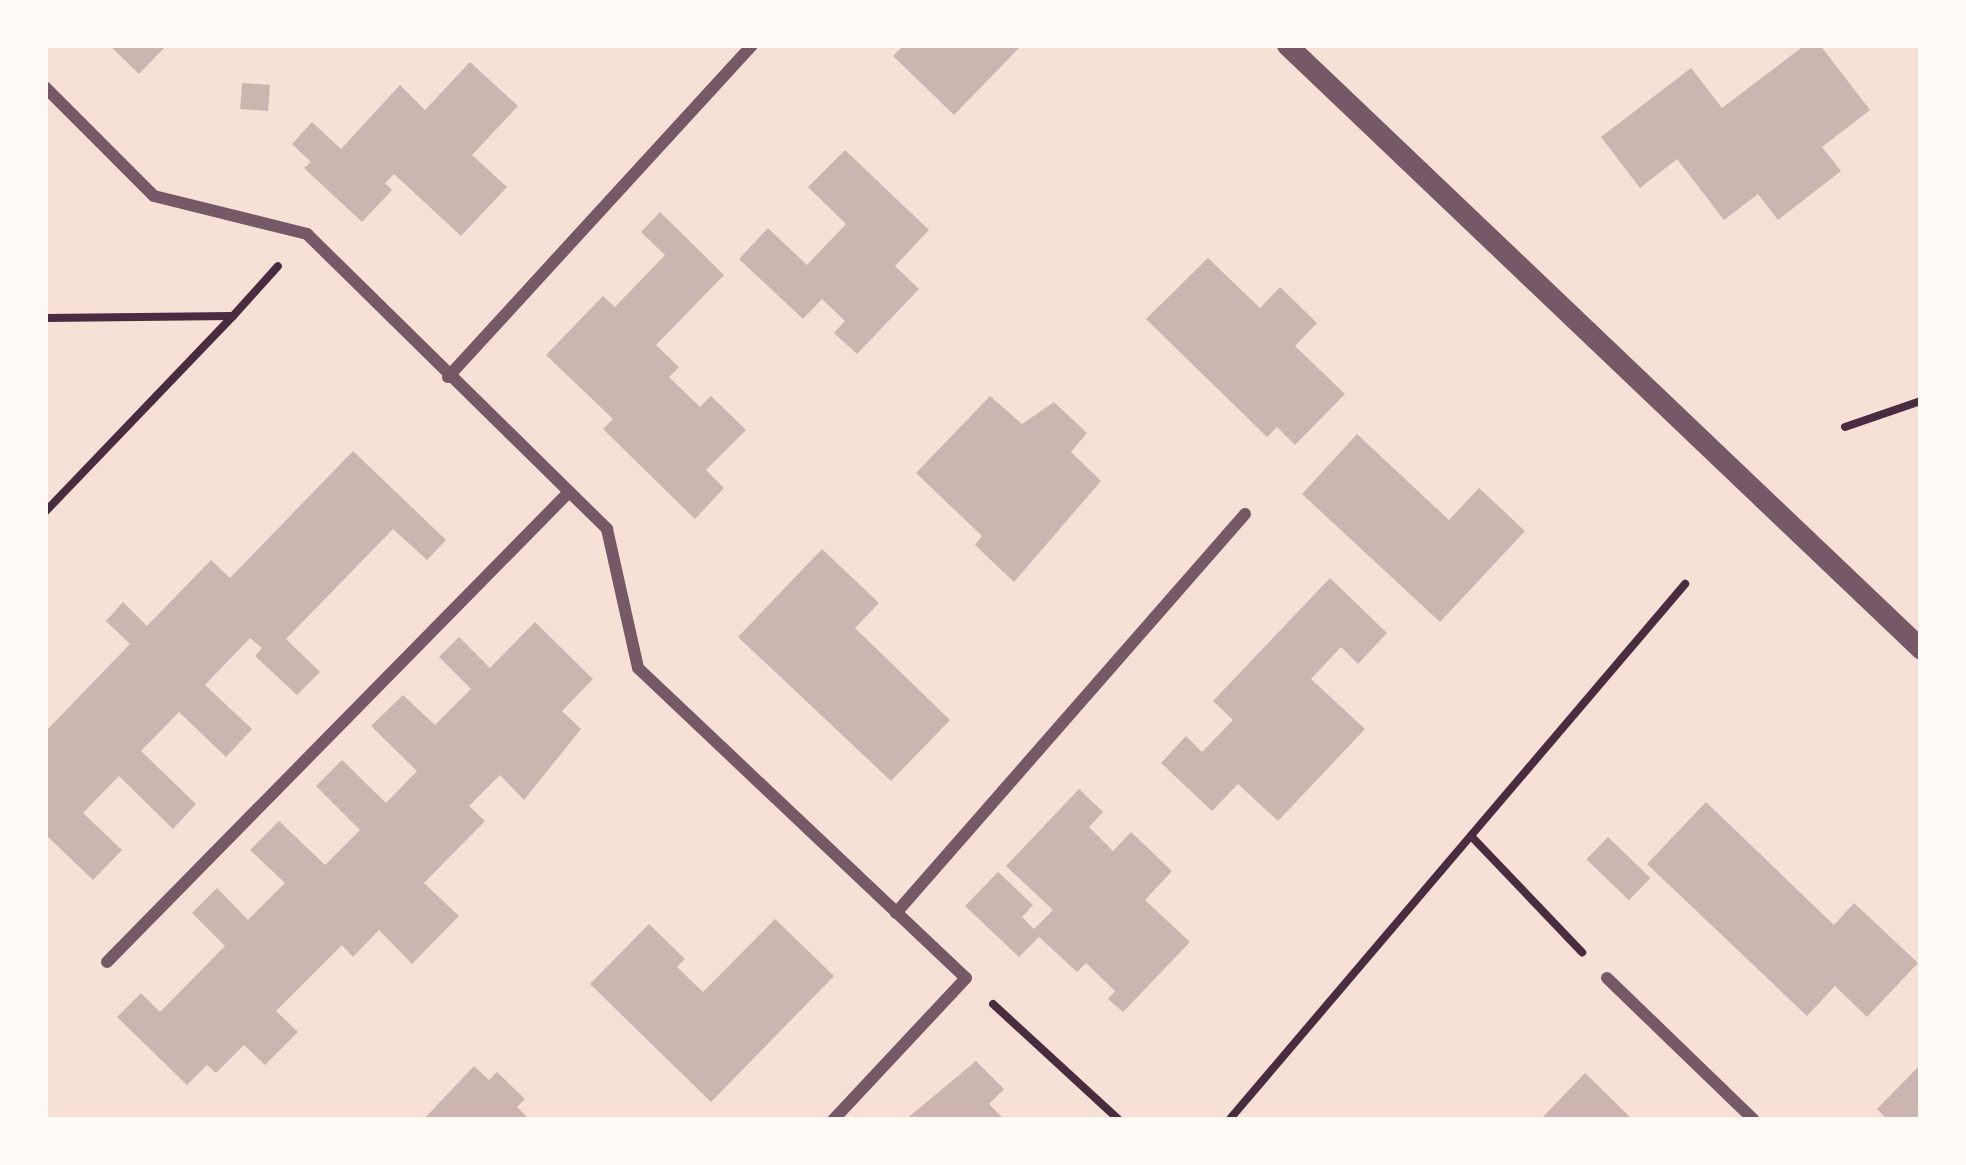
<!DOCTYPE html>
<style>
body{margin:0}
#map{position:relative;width:1966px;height:1165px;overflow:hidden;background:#f7e1d7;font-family:Inter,sans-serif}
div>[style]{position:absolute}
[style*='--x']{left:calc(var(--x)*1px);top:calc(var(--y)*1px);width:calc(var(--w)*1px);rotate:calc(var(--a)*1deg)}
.building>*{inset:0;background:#ccb4b1;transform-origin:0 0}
.path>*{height:8px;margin:-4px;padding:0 4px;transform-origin:4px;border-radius:4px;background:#4a2c40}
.minor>*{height:12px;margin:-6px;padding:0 6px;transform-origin:6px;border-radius:6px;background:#755966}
.tertiary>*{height:21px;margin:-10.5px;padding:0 10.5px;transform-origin:10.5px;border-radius:10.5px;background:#755966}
span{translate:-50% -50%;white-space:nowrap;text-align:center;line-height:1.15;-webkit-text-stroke:12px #fffaf5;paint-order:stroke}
.frame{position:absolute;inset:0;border:48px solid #fffaf5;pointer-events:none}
</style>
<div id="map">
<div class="building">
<i style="clip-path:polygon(109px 45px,167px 45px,139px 74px)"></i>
<i style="clip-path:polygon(904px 45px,1022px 45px,954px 115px,893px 56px)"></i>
<i style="clip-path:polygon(1805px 45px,1820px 45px,1870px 110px,1822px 147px,1841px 171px,1778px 220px,1758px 194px,1724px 220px,1677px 159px,1640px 188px,1601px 137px,1691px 68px,1722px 108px)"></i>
<i style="clip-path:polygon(470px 62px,518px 106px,472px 155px,507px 187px,461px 236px,394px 174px,385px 183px,392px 190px,362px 222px,304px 168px,311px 162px,292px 144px,312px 122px,341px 149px,400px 85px,425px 110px)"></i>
<i style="left:242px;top:83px;width:28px;height:26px;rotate:4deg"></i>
<i style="clip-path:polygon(845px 150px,929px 230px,895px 266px,919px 289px,857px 354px,834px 333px,845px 321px,822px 299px,803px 319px,739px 259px,768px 228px,807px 265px,846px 224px,808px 187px)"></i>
<i style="clip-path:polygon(660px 212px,724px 275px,656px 345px,679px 367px,669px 377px,700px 407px,711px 396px,746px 430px,706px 470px,724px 488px,695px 519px,603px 429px,613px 419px,546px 355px,603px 296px,615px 307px,665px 255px,641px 232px)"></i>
<i style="clip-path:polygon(1208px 258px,1260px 308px,1280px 287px,1317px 323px,1295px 346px,1345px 394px,1295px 445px,1277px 427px,1267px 437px,1146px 319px)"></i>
<i style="clip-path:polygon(990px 396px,1022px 424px,1054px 402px,1087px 433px,1071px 452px,1101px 481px,1014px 582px,975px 545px,982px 536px,916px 473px)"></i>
<i style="clip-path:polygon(1357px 434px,1449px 520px,1479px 488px,1525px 531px,1440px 622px,1302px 494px)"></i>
<i style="clip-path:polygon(353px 451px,446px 540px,427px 560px,393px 529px,286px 639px,320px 672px,297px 695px,255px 656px,262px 648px,250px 638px,205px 685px,252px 729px,226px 757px,179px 712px,141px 751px,196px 804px,173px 829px,119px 776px,83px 813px,122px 850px,93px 880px,45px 834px,45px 732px,130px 644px,106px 621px,123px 602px,147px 626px,211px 560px,230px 578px)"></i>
<i style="clip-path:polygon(822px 549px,879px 603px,855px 628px,950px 720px,891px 781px,738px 637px)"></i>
<i style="clip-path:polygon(1330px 578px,1387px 633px,1358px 664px,1341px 647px,1311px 679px,1365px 729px,1278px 821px,1238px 784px,1212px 811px,1161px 763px,1186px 736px,1202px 752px,1233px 720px,1213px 701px)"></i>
<i style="clip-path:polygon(535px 622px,593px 679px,562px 711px,581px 729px,524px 800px,500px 775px,469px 806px,485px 821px,424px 883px,459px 916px,412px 964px,379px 930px,353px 957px,342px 945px,276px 1011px,298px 1032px,265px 1065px,244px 1045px,216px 1073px,207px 1065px,187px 1085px,117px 1017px,141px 993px,160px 1012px,225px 946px,192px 913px,217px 888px,248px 920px,285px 883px,250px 850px,279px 821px,325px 865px,360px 830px,316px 786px,342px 760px,386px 803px,417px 771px,371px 726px,403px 695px,435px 725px,471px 689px,439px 657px,459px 637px,490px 668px)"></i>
<i style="clip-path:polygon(1079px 789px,1103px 812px,1089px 827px,1113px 851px,1131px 832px,1172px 871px,1145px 900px,1190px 942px,1123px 1012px,1108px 999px,1115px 991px,1086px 963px,1077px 972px,1039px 937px,1019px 957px,965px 906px,998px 872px,1033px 905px,1022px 917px,1034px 929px,1053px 910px,1006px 866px)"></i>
<i style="clip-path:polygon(1706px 802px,1834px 925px,1854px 903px,1918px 963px,1867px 1017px,1835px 986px,1807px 1016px,1647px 864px)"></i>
<i style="left:1608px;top:837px;width:59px;height:31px;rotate:44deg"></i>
<i style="clip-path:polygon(775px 919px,834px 976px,711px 1102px,590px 984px,649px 924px,685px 959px,677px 967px,703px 992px)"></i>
<i style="clip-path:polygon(976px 1061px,1004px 1089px,989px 1104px,1005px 1120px,905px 1120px)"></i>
<i style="clip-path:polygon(1921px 1064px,1921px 1120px,1888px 1120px,1877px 1109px)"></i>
<i style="clip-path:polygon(474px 1066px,489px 1080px,497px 1072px,525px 1099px,517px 1107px,530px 1120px,423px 1120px)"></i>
<i style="clip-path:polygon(1585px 1073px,1633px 1120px,1540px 1120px)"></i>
</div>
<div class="path">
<i style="--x:45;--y:318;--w:188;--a:-0.6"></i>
<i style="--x:233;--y:316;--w:67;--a:-48"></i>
<i style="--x:1845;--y:427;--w:80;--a:-18.9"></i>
<i style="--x:45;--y:512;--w:270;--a:-46.2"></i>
<i style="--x:1471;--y:836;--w:161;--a:46.3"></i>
<i style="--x:993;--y:1004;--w:171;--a:42.6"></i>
<i style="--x:1229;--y:1120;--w:704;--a:-49.61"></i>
</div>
<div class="minor">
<i style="--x:45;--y:87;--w:154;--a:45"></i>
<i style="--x:154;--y:196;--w:158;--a:13.9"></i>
<i style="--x:307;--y:234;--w:421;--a:44.5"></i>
<i style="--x:607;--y:529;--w:142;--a:77.4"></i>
<i style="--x:638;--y:668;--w:451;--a:43.4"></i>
<i style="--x:966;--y:978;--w:195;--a:133.1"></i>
<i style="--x:448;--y:377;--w:450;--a:-47.5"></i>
<i style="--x:896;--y:913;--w:530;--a:-48.82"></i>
<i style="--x:107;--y:962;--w:659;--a:-45.49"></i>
<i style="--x:1607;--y:978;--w:204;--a:44"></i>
</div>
<div class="tertiary">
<i style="--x:1287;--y:45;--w:876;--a:43.61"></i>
</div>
<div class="frame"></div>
</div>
